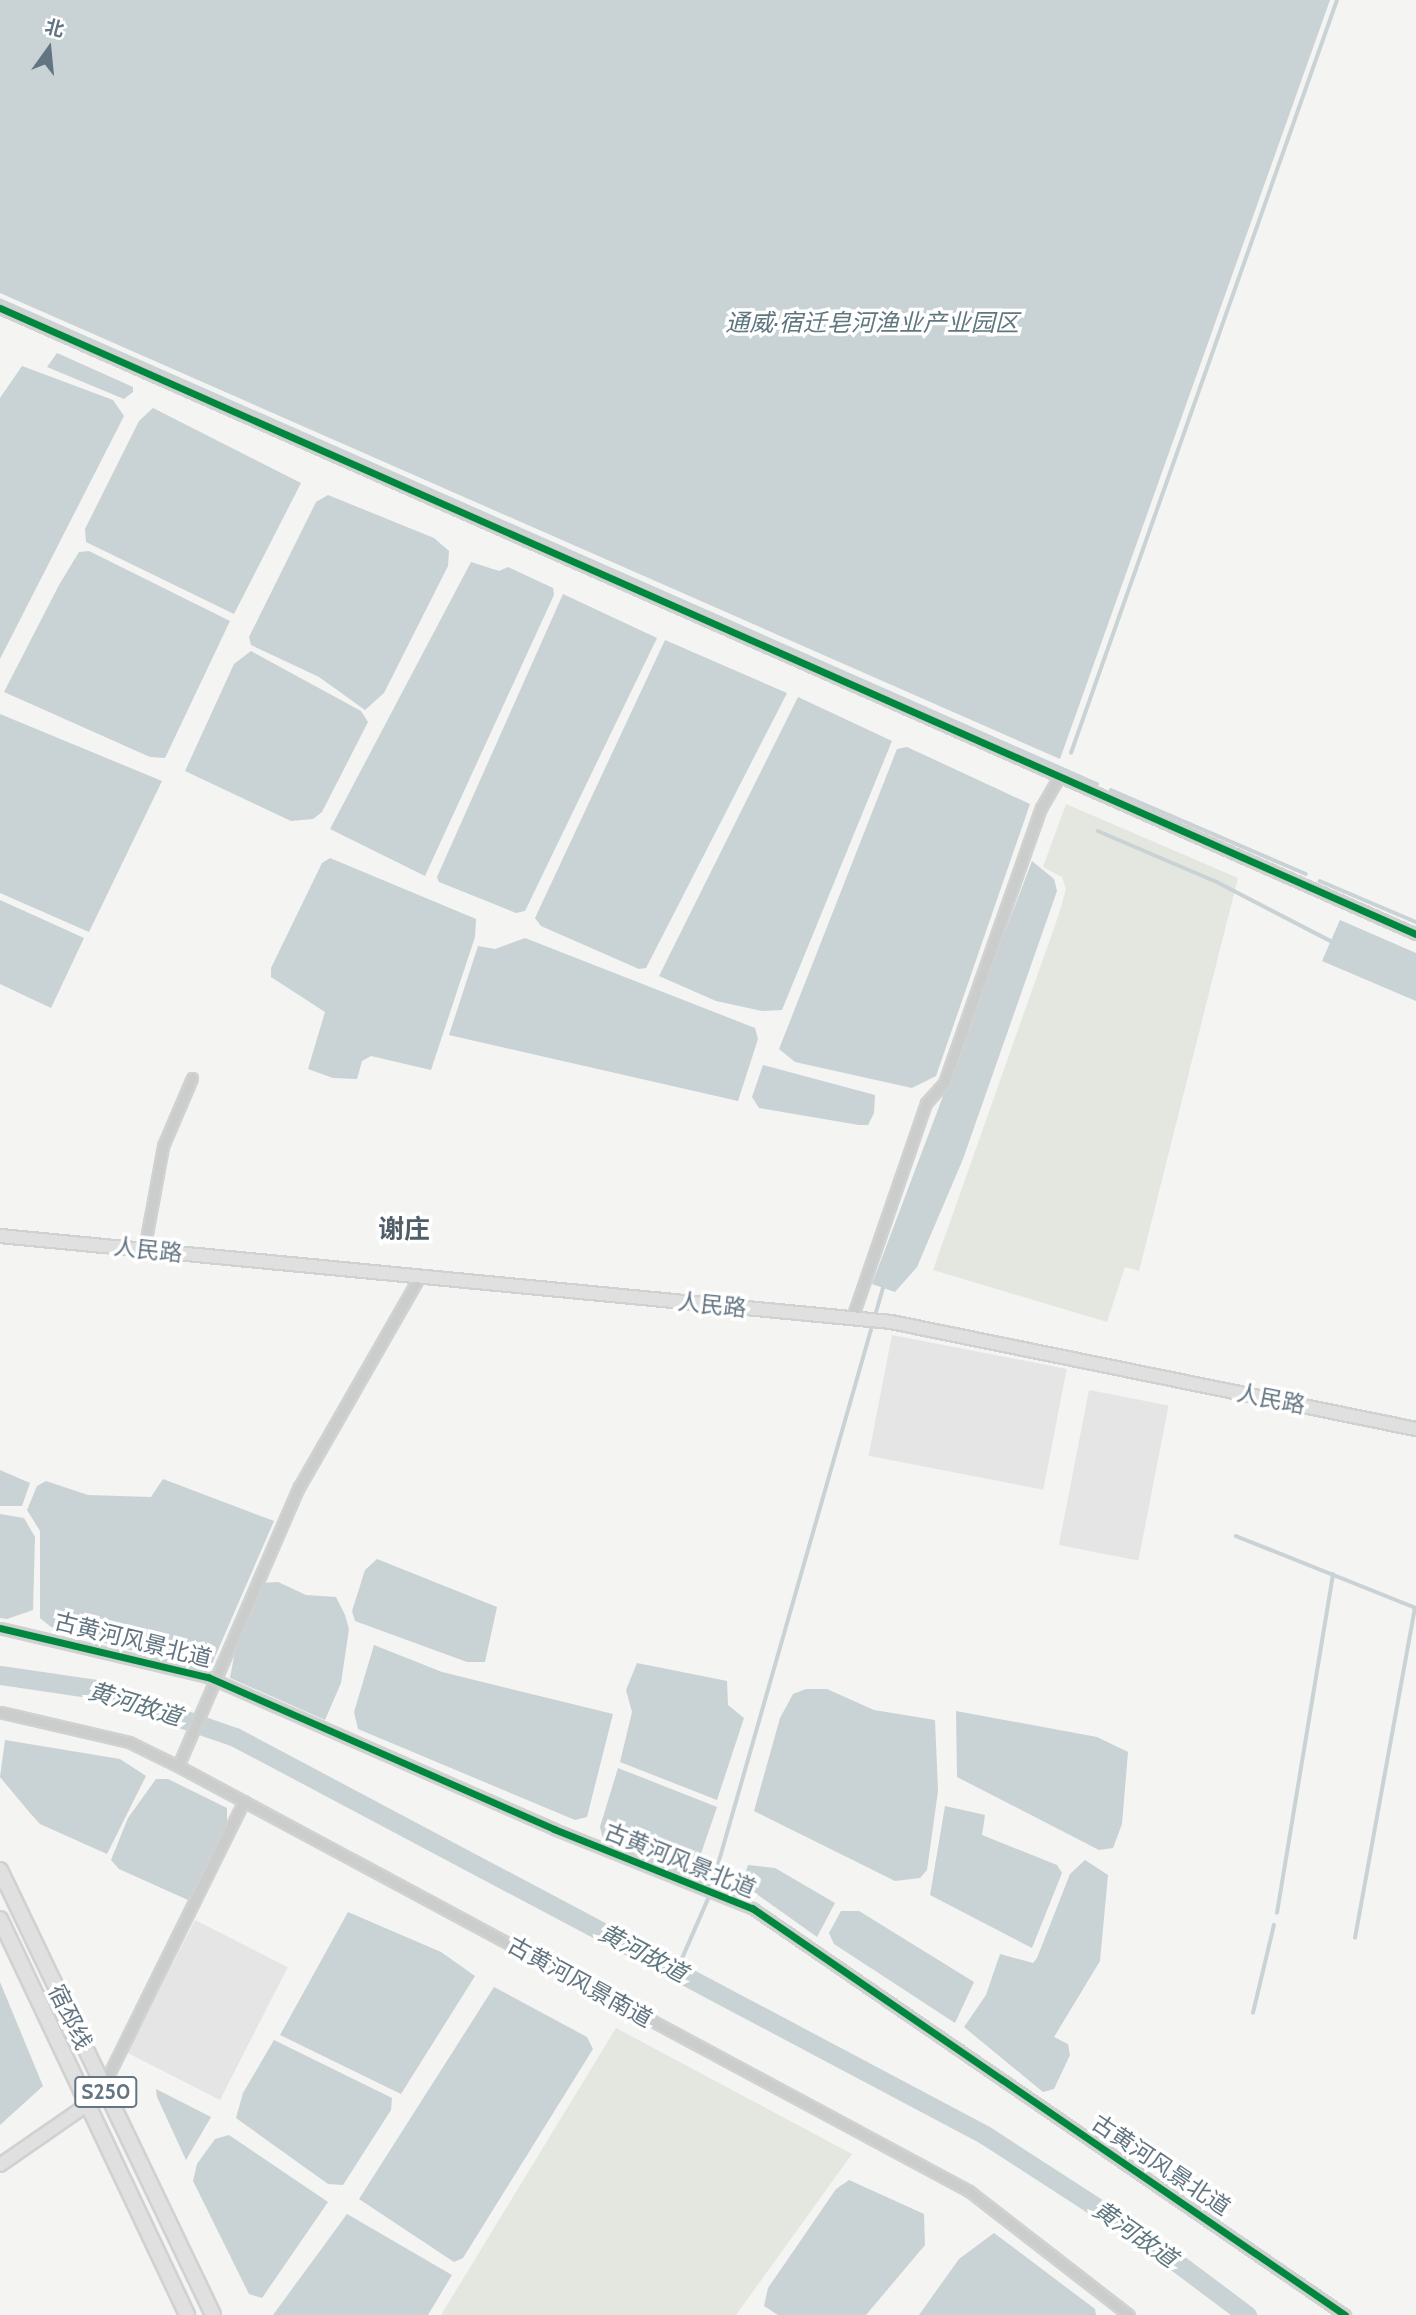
<!DOCTYPE html>
<meta charset="utf-8">
<style>
body{margin:0}
#map{position:relative;width:1416px;height:2315px;overflow:hidden;background:#f4f4f2;font-family:Cabin,"Noto Sans SC",sans-serif}
div>[style]{position:absolute}
[style*='--x']{left:calc(var(--x)*1px);top:calc(var(--y)*1px);width:calc(var(--w)*1px);rotate:calc(var(--a)*1deg)}
.built>*{inset:0;background:#e4e5e4;transform-origin:0 0}
.green>*{inset:0;background:#e4e7e0}
.water>*{inset:0;background:#c9d2d4}
.stream>*{height:3.5px;margin:-1.75px;padding:0 1.75px;transform-origin:1.75px;border-radius:1.75px;background:#c9d2d4}
.river>*{height:19px;margin:-9.5px;padding:0 9.5px;transform-origin:9.5px;border-radius:9.5px;background:#c9d2d4}
.roads{filter:drop-shadow(2px 0 #d0d2d2) drop-shadow(-2px 0 #d0d2d2) drop-shadow(0 2px #d0d2d2) drop-shadow(0 -2px #d0d2d2)}
.street>*{height:9px;margin:-4.5px;padding:0 4.5px;transform-origin:4.5px;border-radius:4.5px;background:#cbcdcd}
.secondary>*{height:12px;margin:-6px;padding:0 6px;transform-origin:6px;border-radius:6px;background:#e0e0e0}
.primary>*{height:14px;margin:-7px;padding:0 7px;transform-origin:7px;border-radius:7px;background:#e0e0e0}
.cycleway>*{height:7px;margin:-3.5px;padding:0 3.5px;transform-origin:3.5px;border-radius:3.5px;background:#00873e}
span{translate:-50% -50%;white-space:nowrap;text-align:center;line-height:1.15;-webkit-text-stroke:7px #fff;paint-order:stroke}
.shield-label span{padding:2px 5px;background:#fff;border:2px solid;border-radius:5px;-webkit-text-stroke-width:0}
.shield-label{font-size:21px;color:#637582;font-weight:700}
.street-label{font-size:23px;color:#637582}
.water-label{font-size:24px;color:#5f777f;font-style:italic}
.quarter-label{font-size:26px;color:#515e67;font-weight:700}
.north{position:absolute;left:14px;top:14px;width:70px;height:70px;-webkit-text-stroke:5px #fff;paint-order:stroke;rotate:15deg;font-size:19px;font-weight:700;line-height:28px;text-align:center;color:#637582}
.north::after{content:'';display:block;margin:auto;width:24px;height:32px;background:#637582;clip-path:polygon(50% 0,100% 100%,50% 72%,0 100%)}
</style>
<div id="map">
<div class="built">
<i style="left:892px;top:1335px;width:178px;height:123px;rotate:11deg"></i>
<i style="left:1089px;top:1390px;width:81px;height:158px;rotate:11deg"></i>
<i style="left:195px;top:1920px;width:104px;height:149px;rotate:27deg"></i>
</div>
<div class="green">
<i style="clip-path:polygon(1066px 804px,1238px 878px,1139px 1271px,1125px 1267px,1107px 1322px,933px 1270px,1059px 914px,1066px 889px,1062px 877px,1043px 867px)"></i>
<i style="clip-path:polygon(616px 2028px,852px 2154px,736px 2315px,441px 2315px)"></i>
</div>
<div class="water">
<i style="clip-path:polygon(0 0,1330px 0,1060px 759px,0 293px)"></i>
<i style="clip-path:polygon(57px 353px,133px 387px,133px 392px,124px 399px,47px 367px)"></i>
<i style="clip-path:polygon(22px 366px,113px 400px,124px 416px,0 659px,0 398px)"></i>
<i style="clip-path:polygon(153px 408px,301px 483px,234px 614px,86px 542px,85px 529px,139px 421px)"></i>
<i style="clip-path:polygon(328px 495px,434px 538px,449px 551px,448px 566px,384px 693px,365px 710px,319px 677px,251px 645px,249px 637px,316px 502px)"></i>
<i style="clip-path:polygon(89px 551px,230px 621px,165px 758px,150px 757px,4px 692px,59px 585px,79px 552px)"></i>
<i style="clip-path:polygon(471px 562px,499px 571px,508px 567px,553px 588px,554px 595px,425px 876px,330px 829px)"></i>
<i style="clip-path:polygon(563px 594px,657px 638px,525px 911px,516px 913px,439px 882px,437px 877px)"></i>
<i style="clip-path:polygon(665px 640px,787px 693px,646px 968px,639px 969px,541px 926px,535px 918px)"></i>
<i style="clip-path:polygon(251px 651px,361px 711px,368px 722px,322px 812px,313px 819px,291px 821px,185px 771px,234px 664px)"></i>
<i style="clip-path:polygon(798px 697px,892px 741px,782px 1010px,762px 1011px,716px 1001px,659px 976px)"></i>
<i style="clip-path:polygon(0 714px,162px 781px,89px 932px,0 893px)"></i>
<i style="clip-path:polygon(907px 747px,1030px 804px,936px 1076px,912px 1088px,795px 1062px,779px 1049px,897px 749px)"></i>
<i style="clip-path:polygon(330px 858px,476px 919px,475px 937px,431px 1070px,371px 1056px,362px 1061px,357px 1079px,333px 1078px,308px 1069px,325px 1012px,271px 977px,271px 968px,322px 863px)"></i>
<i style="clip-path:polygon(1032px 861px,1054px 879px,1057px 891px,963px 1159px,917px 1267px,895px 1292px,872px 1284px)"></i>
<i style="clip-path:polygon(0 900px,84px 938px,51px 1008px,0 984px)"></i>
<i style="clip-path:polygon(1340px 920px,1416px 953px,1416px 1001px,1322px 961px)"></i>
<i style="clip-path:polygon(525px 938px,755px 1028px,758px 1039px,738px 1101px,449px 1035px,478px 946px,495px 949px)"></i>
<i style="clip-path:polygon(763px 1065px,875px 1095px,874px 1113px,868px 1125px,859px 1125px,759px 1108px,752px 1097px)"></i>
<i style="clip-path:polygon(0 1470px,30px 1483px,22px 1506px,0 1506px)"></i>
<i style="clip-path:polygon(163px 1479px,274px 1521px,208px 1673px,51px 1627px,40px 1618px,40px 1531px,27px 1510px,37px 1486px,46px 1481px,88px 1495px,151px 1497px)"></i>
<i style="clip-path:polygon(0 1514px,24px 1518px,35px 1537px,33px 1610px,7px 1619px,0 1618px)"></i>
<i style="clip-path:polygon(377px 1559px,497px 1607px,485px 1662px,467px 1662px,355px 1621px,352px 1611px,365px 1570px)"></i>
<i style="clip-path:polygon(278px 1582px,306px 1595px,336px 1597px,345px 1615px,349px 1629px,341px 1683px,325px 1720px,230px 1678px,238px 1635px,262px 1583px)"></i>
<i style="clip-path:polygon(374px 1645px,442px 1672px,613px 1714px,587px 1817px,575px 1820px,358px 1729px,354px 1712px)"></i>
<i style="clip-path:polygon(637px 1663px,727px 1681px,728px 1705px,744px 1718px,717px 1800px,620px 1762px,632px 1712px,626px 1690px)"></i>
<i style="clip-path:polygon(806px 1689px,827px 1689px,874px 1710px,935px 1720px,938px 1791px,927px 1870px,920px 1878px,895px 1881px,754px 1811px,780px 1718px,793px 1694px)"></i>
<i style="clip-path:polygon(956px 1711px,1097px 1737px,1128px 1752px,1122px 1824px,1113px 1848px,1099px 1850px,957px 1777px)"></i>
<i style="clip-path:polygon(5px 1740px,120px 1759px,146px 1776px,107px 1854px,40px 1824px,30px 1813px,0 1777px)"></i>
<i style="clip-path:polygon(618px 1768px,717px 1807px,693px 1877px,604px 1843px,600px 1827px)"></i>
<i style="clip-path:polygon(156px 1779px,168px 1779px,227px 1808px,227px 1827px,188px 1900px,119px 1869px,111px 1860px,128px 1818px)"></i>
<i style="clip-path:polygon(945px 1806px,985px 1815px,982px 1835px,1057px 1865px,1062px 1873px,1032px 1948px,930px 1895px)"></i>
<i style="clip-path:polygon(1085px 1860px,1108px 1875px,1100px 1961px,1054px 2037px,1068px 2044px,1070px 2055px,1054px 2089px,1043px 2092px,964px 2027px,986px 1995px,1000px 1954px,1033px 1963px,1037px 1958px,1070px 1874px)"></i>
<i style="clip-path:polygon(748px 1865px,775px 1868px,835px 1903px,817px 1937px,751px 1890px,743px 1880px)"></i>
<i style="clip-path:polygon(841px 1911px,859px 1911px,974px 1982px,955px 2023px,834px 1944px,829px 1933px)"></i>
<i style="clip-path:polygon(348px 1912px,441px 1952px,475px 1976px,401px 2094px,280px 2035px)"></i>
<i style="clip-path:polygon(0 1982px,43px 2086px,0 2125px)"></i>
<i style="clip-path:polygon(494px 1987px,587px 2037px,593px 2049px,463px 2258px,454px 2262px,359px 2199px)"></i>
<i style="clip-path:polygon(274px 2040px,392px 2098px,391px 2110px,343px 2185px,328px 2184px,236px 2118px,243px 2093px)"></i>
<i style="clip-path:polygon(156px 2089px,211px 2117px,186px 2160px,157px 2097px)"></i>
<i style="clip-path:polygon(229px 2135px,328px 2202px,262px 2298px,249px 2294px,193px 2181px,197px 2164px,215px 2139px)"></i>
<i style="clip-path:polygon(849px 2180px,924px 2214px,925px 2245px,866px 2315px,778px 2315px,764px 2306px,768px 2288px,836px 2189px)"></i>
<i style="clip-path:polygon(347px 2214px,452px 2275px,428px 2315px,273px 2315px)"></i>
<i style="clip-path:polygon(994px 2233px,1095px 2309px,1096px 2315px,919px 2315px,959px 2259px)"></i>
</div>
<div class="stream">
<i style="--x:0;--y:300;--w:1199;--a:23.81"></i>
<i style="--x:1071;--y:753;--w:799;--a:-70.54"></i>
<i style="--x:1111;--y:790;--w:212;--a:23.3"></i>
<i style="--x:1098;--y:831;--w:129;--a:23.2"></i>
<i style="--x:1217;--y:882;--w:128;--a:27.4"></i>
<i style="--x:1320;--y:881;--w:104;--a:23.1"></i>
<i style="--x:1236;--y:1536;--w:194;--a:21.8"></i>
<i style="--x:713;--y:1882;--w:618;--a:-74.03"></i>
<i style="--x:1277;--y:1913;--w:343;--a:-80.6"></i>
<i style="--x:1355;--y:1938;--w:335;--a:-79.7"></i>
<i style="--x:677;--y:1970;--w:77;--a:-66.4"></i>
<i style="--x:1253;--y:2013;--w:90;--a:-76.6"></i>
</div>
<div class="river">
<i style="--x:0;--y:1675;--w:97;--a:8.3"></i>
<i style="--x:96;--y:1689;--w:147;--a:19.1"></i>
<i style="--x:235;--y:1737;--w:849;--a:27.95"></i>
<i style="--x:985;--y:2135;--w:189;--a:32.9"></i>
<i style="--x:1144;--y:2238;--w:129;--a:36.8"></i>
</div>
<div class="roads">
<div class="street">
<i style="--x:0;--y:308;--w:1548;--a:23.85"></i>
<i style="--x:144;--y:1250;--w:106;--a:-79.6"></i>
<i style="--x:163;--y:1146;--w:74;--a:-66.9"></i>
<i style="--x:852;--y:1318;--w:227;--a:-71"></i>
<i style="--x:926;--y:1103;--w:27;--a:-48"></i>
<i style="--x:944;--y:1083;--w:292;--a:-70.6"></i>
<i style="--x:1041;--y:808;--w:34;--a:-60"></i>
<i style="--x:0;--y:1628;--w:214;--a:13.3"></i>
<i style="--x:208;--y:1677;--w:378;--a:23.7"></i>
<i style="--x:554;--y:1829;--w:213;--a:21.8"></i>
<i style="--x:752;--y:1908;--w:719;--a:34.46"></i>
<i style="--x:0;--y:1712;--w:132;--a:13.1"></i>
<i style="--x:129;--y:1742;--w:55;--a:26.1"></i>
<i style="--x:178;--y:1766;--w:898;--a:28.25"></i>
<i style="--x:969;--y:2191;--w:202;--a:37.8"></i>
<i style="--x:178;--y:1766;--w:304;--a:-66.6"></i>
<i style="--x:299;--y:1487;--w:243;--a:-60.2"></i>
<i style="--x:103;--y:2086;--w:318;--a:-63.7"></i>
</div>
<div class="secondary">
<i style="--x:0;--y:1236;--w:895;--a:5.51"></i>
<i style="--x:891;--y:1322;--w:536;--a:11.52"></i>
<i style="--x:0;--y:2165;--w:107;--a:-34.7"></i>
</div>
<div class="primary">
<i style="--x:0;--y:1870;--w:493;--a:64.4"></i>
<i style="--x:0;--y:1919;--w:438;--a:64.7"></i>
</div>
</div>
<div class="cycleway">
<i style="--x:0;--y:308;--w:1548;--a:23.85"></i>
<i style="--x:0;--y:1628;--w:214;--a:13.3"></i>
<i style="--x:208;--y:1677;--w:378;--a:23.7"></i>
<i style="--x:554;--y:1829;--w:213;--a:21.8"></i>
<i style="--x:752;--y:1908;--w:719;--a:34.46"></i>
</div>
<div class="shield-label">
<span style="left:106px;top:2092px">S250</span>
</div>
<div class="street-label">
<span style="left:148px;top:1250px;rotate:6deg">人民路</span>
<span style="left:712px;top:1305px;rotate:6deg">人民路</span>
<span style="left:1271px;top:1399px;rotate:11deg">人民路</span>
<span style="left:133px;top:1640px;rotate:14deg">古黄河风景北道</span>
<span style="left:680px;top:1860px;rotate:22deg">古黄河风景北道</span>
<span style="left:580px;top:1982px;rotate:29deg">古黄河风景南道</span>
<span style="left:70px;top:2017px;rotate:64deg">宿邳线</span>
<span style="left:1161px;top:2165px;rotate:34deg">古黄河风景北道</span>
</div>
<div class="water-label">
<span style="left:872px;top:323px">通威·宿迁皂河渔业产业园区</span>
<span style="left:135px;top:1704px;rotate:17deg">黄河故道</span>
<span style="left:643px;top:1953px;rotate:28deg">黄河故道</span>
<span style="left:1135px;top:2234px;rotate:35deg">黄河故道</span>
</div>
<div class="quarter-label">
<span style="left:404px;top:1230px">谢庄</span>
</div>
<div class="north">北</div>
</div>
